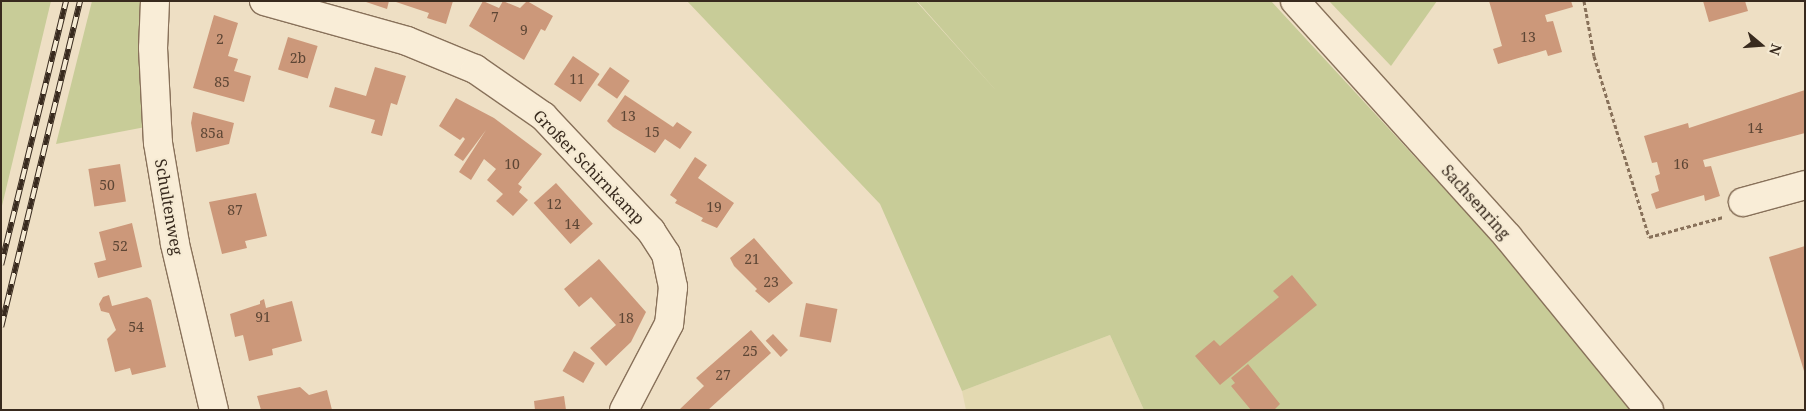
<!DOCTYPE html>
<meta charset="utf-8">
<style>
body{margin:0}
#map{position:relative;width:1806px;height:411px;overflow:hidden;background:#eedfc4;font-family:"Noto Serif",serif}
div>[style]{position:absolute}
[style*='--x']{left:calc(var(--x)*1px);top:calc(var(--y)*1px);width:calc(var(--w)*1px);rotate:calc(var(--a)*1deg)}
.farmland>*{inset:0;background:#e3d9b1}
.green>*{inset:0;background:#c8cc98}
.building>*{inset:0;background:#cc987a;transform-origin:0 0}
.path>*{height:3px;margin-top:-1.5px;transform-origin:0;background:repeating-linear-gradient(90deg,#88715a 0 4px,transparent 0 6.5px)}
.roads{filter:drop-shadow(1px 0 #88715a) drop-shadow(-1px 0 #88715a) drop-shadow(0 1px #88715a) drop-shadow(0 -1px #88715a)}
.minor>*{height:28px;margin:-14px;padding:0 14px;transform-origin:14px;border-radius:14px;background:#f9edd7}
.tertiary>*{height:28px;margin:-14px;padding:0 14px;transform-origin:14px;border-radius:14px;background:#f9edd7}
.rail>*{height:5.5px;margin-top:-2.75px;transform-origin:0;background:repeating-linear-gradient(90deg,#f5ead3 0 11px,#382a1e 0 22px);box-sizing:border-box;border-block:1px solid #382a1e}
span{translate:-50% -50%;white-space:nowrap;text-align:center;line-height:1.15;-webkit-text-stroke:4.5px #f5ead3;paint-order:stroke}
.number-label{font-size:14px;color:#5d4635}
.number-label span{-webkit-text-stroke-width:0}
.street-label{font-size:16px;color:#382a1e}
.frame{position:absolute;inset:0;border:2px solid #382a1e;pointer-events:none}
.north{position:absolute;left:1736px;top:20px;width:50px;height:50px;-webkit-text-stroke:4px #f5ead3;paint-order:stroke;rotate:108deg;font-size:14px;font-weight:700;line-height:20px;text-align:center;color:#382a1e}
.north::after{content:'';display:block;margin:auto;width:18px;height:22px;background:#382a1e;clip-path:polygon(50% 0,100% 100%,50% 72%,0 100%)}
</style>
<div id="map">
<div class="farmland">
<i style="clip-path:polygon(1110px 335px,1144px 410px,966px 410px,962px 391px)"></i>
</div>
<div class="green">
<i style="clip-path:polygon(1px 1px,51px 1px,1px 210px)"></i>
<i style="clip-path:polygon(92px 1px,154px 1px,156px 125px,56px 144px)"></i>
<i style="clip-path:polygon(687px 1px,916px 1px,1000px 95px,917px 1px,1271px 1px,1497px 246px,1632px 410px,1144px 410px,1110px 335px,962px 391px,880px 204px)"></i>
<i style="clip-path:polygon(1329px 1px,1437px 1px,1391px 66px)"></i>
</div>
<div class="building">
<i style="clip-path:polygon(363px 1px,389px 1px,387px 9px)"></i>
<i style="clip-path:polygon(393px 1px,453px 1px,446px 24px,427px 18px,429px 13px)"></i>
<i style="clip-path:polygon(483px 1px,499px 8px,503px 1px,520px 8px,527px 1px,553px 16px,545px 31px,541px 29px,524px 60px,469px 26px)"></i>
<i style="clip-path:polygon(1489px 1px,1571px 1px,1573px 7px,1545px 15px,1547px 22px,1553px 21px,1562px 52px,1548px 56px,1546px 50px,1498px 64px,1493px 49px,1502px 46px)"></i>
<i style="clip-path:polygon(1703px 1px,1745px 1px,1748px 11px,1709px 22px)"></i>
<i style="clip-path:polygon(214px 15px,238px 23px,228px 56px,238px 59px,234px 71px,251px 76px,244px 102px,193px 88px)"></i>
<i style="left:288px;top:37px;width:31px;height:34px;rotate:17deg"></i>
<i style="left:573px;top:56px;width:32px;height:34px;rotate:34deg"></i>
<i style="clip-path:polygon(375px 67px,406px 76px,397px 105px,391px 103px,382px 136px,371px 133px,375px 120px,329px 107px,335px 87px,366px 96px)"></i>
<i style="left:610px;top:67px;width:24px;height:22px;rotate:35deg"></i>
<i style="clip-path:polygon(1805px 90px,1805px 133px,1703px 160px,1705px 167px,1711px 166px,1720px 196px,1705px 201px,1704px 195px,1656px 209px,1651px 194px,1659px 191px,1655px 176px,1660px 174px,1657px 162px,1652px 163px,1644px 136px,1688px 123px,1689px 128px)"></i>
<i style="clip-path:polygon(625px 95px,673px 127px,677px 122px,692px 132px,680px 149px,665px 139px,655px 153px,613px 127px,607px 121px)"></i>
<i style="clip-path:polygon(456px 98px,494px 118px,542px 154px,518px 184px,522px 187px,519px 192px,528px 200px,513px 216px,496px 201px,503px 194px,487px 180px,496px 169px,484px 159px,471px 180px,459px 172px,486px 130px,463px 161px,454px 155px,465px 139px,463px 137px,460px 140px,439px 126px)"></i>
<i style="clip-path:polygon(193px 112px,234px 123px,229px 144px,196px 152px,191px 123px)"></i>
<i style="clip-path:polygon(695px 157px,707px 165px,698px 178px,734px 203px,717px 228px,701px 221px,703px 218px,675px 203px,677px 200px,670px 195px)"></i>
<i style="left:120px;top:164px;width:38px;height:32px;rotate:81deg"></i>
<i style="left:556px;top:183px;width:55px;height:30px;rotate:48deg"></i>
<i style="clip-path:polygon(256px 193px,267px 236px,245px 241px,247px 248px,222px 254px,209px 202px)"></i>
<i style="clip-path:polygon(132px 223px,142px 267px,98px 278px,94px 263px,106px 260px,99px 232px)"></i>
<i style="clip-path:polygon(754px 238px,793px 283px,769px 303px,755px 291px,757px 289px,734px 266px,730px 258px)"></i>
<i style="clip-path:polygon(1805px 246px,1805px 371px,1804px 371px,1769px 257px)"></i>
<i style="clip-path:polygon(599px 259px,646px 312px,631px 342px,606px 366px,590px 348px,616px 325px,591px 297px,579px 307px,564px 289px)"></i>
<i style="clip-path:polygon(1292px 275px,1317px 305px,1220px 385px,1195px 356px,1214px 340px,1220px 346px,1279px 297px,1273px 291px)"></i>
<i style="clip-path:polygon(109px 295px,112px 306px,147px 297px,151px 300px,166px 367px,132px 375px,130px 368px,115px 372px,107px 339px,116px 330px,109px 313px,101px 311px,99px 304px,103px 297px)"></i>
<i style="clip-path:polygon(264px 299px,266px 308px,292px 301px,302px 341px,272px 349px,273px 355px,249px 361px,243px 335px,235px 337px,230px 314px,260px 304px,260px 301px)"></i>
<i style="left:806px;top:303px;width:32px;height:34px;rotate:11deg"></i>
<i style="clip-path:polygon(751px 330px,771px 353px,708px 410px,679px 410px,704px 386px,696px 378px)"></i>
<i style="left:773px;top:334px;width:22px;height:10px;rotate:47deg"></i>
<i style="left:574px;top:351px;width:24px;height:23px;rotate:30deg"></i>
<i style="clip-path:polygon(1248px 364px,1280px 404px,1274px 410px,1251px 410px,1231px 386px,1235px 383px,1231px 378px)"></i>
<i style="clip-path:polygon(300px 387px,309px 395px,327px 390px,332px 410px,261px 410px,257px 396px)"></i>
<i style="clip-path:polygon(564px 396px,566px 410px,535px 410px,534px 401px)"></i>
</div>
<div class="path">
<i style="--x:1584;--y:1;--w:56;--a:79.7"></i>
<i style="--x:1594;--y:56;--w:189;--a:73.1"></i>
<i style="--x:1649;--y:237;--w:77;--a:-15.1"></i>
</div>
<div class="roads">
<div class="minor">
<i style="--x:155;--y:1;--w:47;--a:92.4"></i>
<i style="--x:153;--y:48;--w:95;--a:87"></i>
<i style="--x:158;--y:143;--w:102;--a:80.4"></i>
<i style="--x:175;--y:244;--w:171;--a:76.8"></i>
<i style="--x:264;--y:1;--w:148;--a:15.6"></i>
<i style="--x:407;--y:41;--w:74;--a:22.4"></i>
<i style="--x:475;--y:69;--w:83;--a:34.7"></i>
<i style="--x:543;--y:116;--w:158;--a:46.8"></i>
<i style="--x:651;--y:231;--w:27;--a:57"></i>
<i style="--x:666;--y:254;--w:34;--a:78"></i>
<i style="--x:673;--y:287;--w:37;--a:96"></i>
<i style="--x:669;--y:324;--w:97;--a:117.6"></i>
<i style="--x:1743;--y:202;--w:64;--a:-15.3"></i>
</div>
<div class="tertiary">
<i style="--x:1295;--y:1;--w:318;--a:47.9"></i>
<i style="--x:1508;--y:237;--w:223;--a:50.8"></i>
</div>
</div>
<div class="rail">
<i style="--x:1;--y:265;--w:272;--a:-76.2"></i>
<i style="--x:1;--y:327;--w:335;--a:-76.4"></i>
</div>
<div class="number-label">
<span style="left:495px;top:17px">7</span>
<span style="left:524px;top:30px">9</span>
<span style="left:1528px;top:37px">13</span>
<span style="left:220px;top:39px">2</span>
<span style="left:298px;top:58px">2b</span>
<span style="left:577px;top:79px">11</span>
<span style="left:222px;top:82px">85</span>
<span style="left:628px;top:116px">13</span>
<span style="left:1755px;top:128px">14</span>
<span style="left:652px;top:132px">15</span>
<span style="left:212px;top:133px">85a</span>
<span style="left:512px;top:164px">10</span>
<span style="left:1681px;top:164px">16</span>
<span style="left:107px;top:185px">50</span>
<span style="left:554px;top:204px">12</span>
<span style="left:714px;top:207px">19</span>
<span style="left:235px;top:210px">87</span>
<span style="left:572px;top:224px">14</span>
<span style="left:120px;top:246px">52</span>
<span style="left:752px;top:259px">21</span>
<span style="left:771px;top:282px">23</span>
<span style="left:263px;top:317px">91</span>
<span style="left:626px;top:318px">18</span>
<span style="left:136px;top:327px">54</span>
<span style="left:750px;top:351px">25</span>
<span style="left:723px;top:375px">27</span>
</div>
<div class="street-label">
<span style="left:589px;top:167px;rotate:46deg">Großer Schirnkamp</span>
<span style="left:1476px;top:202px;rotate:48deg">Sachsenring</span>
<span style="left:169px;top:207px;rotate:80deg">Schultenweg</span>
</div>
<div class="frame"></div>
<div class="north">N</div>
</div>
